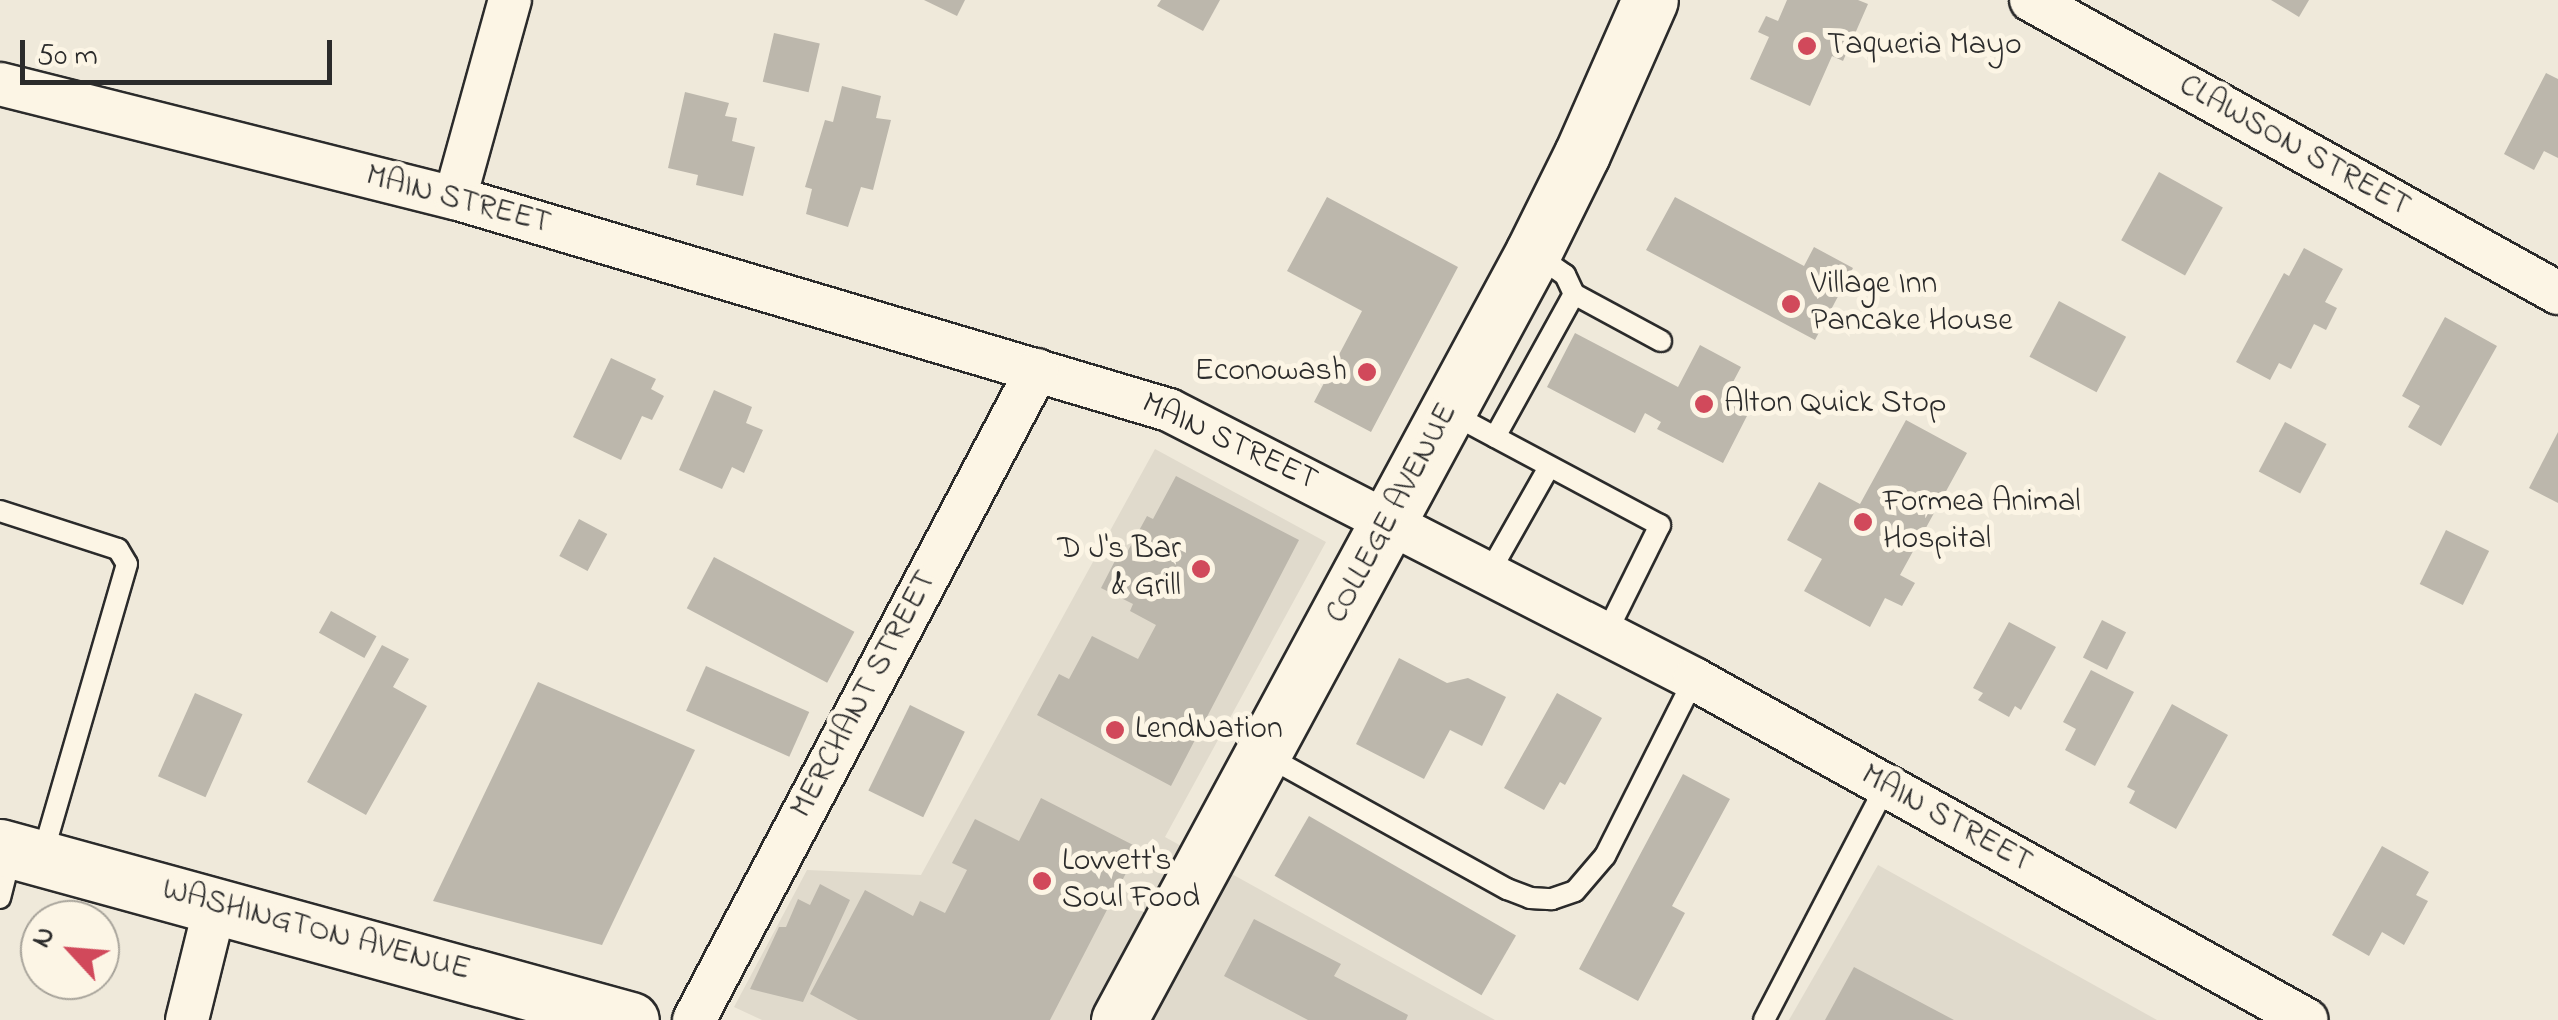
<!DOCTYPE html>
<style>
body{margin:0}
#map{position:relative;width:2558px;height:1020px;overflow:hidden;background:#efe9da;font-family:"Indie Flower",sans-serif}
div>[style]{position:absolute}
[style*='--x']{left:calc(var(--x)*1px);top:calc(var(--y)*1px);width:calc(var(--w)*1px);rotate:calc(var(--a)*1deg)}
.built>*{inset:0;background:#e0dacc}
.building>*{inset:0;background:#bcb7ac;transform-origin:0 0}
.roads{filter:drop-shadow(2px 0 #2b2b2b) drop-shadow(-2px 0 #2b2b2b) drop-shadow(0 2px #2b2b2b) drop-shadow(0 -2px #2b2b2b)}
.service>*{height:20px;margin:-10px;padding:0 10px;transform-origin:10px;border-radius:10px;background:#fcf5e5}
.minor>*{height:42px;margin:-21px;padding:0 21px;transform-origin:21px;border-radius:21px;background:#fcf5e5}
.secondary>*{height:55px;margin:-27.5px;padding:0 27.5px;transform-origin:27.5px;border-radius:27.5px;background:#fcf5e5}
.dots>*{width:28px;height:28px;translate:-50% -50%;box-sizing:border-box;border:5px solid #fcf5e5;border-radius:50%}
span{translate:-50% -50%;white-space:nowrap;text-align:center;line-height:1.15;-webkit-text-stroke:10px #fcf5e5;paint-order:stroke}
.poi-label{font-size:32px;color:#2b2b2b}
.left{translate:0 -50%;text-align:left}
.right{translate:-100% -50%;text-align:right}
.street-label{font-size:32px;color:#2b2b2b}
.north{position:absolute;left:20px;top:900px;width:100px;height:100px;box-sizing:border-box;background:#fcf5e5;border:2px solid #a8a49b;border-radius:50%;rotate:296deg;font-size:28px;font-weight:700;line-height:40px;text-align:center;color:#2b2b2b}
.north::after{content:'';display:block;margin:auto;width:35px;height:45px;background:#d1495b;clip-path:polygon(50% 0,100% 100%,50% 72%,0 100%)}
.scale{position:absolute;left:20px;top:40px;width:312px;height:45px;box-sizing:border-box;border:5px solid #2b2b2b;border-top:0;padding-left:12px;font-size:30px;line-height:35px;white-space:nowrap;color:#2b2b2b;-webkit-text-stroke:8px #fcf5e5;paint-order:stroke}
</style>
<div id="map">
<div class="built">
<i style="clip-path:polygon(1155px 449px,1326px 542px,1165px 837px,1495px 1020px,762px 1020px,734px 1007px,807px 870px,921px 875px)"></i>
<i style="clip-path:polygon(1878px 865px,2157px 1020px,1789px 1020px)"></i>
</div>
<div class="building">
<i style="clip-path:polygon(924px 0,965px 0,957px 16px)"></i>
<i style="clip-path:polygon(1161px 0,1220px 0,1203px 31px,1157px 6px)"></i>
<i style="clip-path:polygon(1787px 0,1858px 0,1868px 4px,1843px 61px,1832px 56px,1810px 106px,1750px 79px,1769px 37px,1758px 32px,1766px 16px,1778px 21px)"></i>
<i style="clip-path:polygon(2271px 0,2309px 0,2299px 17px)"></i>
<i style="left:774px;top:33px;width:47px;height:50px;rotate:13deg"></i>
<i style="clip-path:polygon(2546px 73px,2558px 79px,2558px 158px,2544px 151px,2534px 170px,2504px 154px)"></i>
<i style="clip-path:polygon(842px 86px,881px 96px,876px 118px,891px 120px,873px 190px,861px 187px,848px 227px,806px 214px,812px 189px,805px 187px,825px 120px,833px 122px)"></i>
<i style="clip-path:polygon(685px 92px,729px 103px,725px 116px,737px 118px,732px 141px,755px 147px,743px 196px,696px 185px,698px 175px,668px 168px)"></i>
<i style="left:2159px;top:172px;width:73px;height:78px;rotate:29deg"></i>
<i style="clip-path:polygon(1327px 197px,1458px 267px,1371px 432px,1314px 402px,1362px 311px,1287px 271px)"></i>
<i style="clip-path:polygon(1675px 197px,1804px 266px,1814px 247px,1853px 268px,1815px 340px,1646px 250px)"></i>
<i style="clip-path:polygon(2304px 248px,2343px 269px,2325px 302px,2337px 308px,2326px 330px,2314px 324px,2291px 369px,2279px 363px,2270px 380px,2236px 362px,2284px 273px,2289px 276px)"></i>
<i style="left:2059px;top:301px;width:76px;height:63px;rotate:28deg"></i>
<i style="clip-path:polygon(2445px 317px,2497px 346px,2441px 446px,2408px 427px,2420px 406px,2402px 396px)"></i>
<i style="clip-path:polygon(1575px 333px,1678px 387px,1700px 345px,1741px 367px,1725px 397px,1750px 410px,1723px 463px,1657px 429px,1661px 422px,1645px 413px,1635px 433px,1547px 387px)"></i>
<i style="clip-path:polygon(611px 358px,656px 379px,651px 389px,664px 396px,652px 420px,642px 416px,621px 460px,573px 437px)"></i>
<i style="clip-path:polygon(714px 390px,752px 407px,746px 423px,763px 430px,744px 473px,732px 467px,722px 489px,679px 470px)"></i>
<i style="clip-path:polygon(1906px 420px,1967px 453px,1900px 575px,1915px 583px,1902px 606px,1885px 598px,1870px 627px,1804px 591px,1822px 559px,1787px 540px,1819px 482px,1860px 504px)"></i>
<i style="left:2285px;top:422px;width:47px;height:56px;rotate:28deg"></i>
<i style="clip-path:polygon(2558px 432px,2558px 503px,2529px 488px)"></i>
<i style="clip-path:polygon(1176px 476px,1299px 540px,1171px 786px,1037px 715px,1059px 674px,1069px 679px,1092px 636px,1138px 659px,1156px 625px,1130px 611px,1133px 604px,1101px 588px,1119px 553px,1125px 556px,1147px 516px,1153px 519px)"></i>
<i style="left:579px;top:519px;width:32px;height:42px;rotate:28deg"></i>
<i style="left:2446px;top:530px;width:48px;height:60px;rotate:26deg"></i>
<i style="left:714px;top:557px;width:159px;height:58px;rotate:28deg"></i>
<i style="left:331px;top:611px;width:52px;height:25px;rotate:29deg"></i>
<i style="left:2102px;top:620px;width:27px;height:42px;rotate:27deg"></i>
<i style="clip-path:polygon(2009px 622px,2056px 647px,2021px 710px,2015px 706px,2009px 717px,1978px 700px,1983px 693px,1973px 688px)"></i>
<i style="clip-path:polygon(382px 645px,409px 659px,393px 687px,427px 706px,366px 815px,307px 782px)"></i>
<i style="clip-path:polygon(1399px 658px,1447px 683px,1468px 678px,1506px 697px,1482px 746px,1450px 730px,1424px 779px,1356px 744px)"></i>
<i style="left:706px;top:666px;width:113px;height:49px;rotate:24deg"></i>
<i style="clip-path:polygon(2091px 670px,2134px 692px,2095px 766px,2065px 750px,2076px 729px,2063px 722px)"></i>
<i style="clip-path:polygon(538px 682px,695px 750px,602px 945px,433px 901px)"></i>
<i style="left:195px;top:693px;width:52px;height:91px;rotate:24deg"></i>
<i style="clip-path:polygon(1557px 693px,1602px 718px,1565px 785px,1560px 782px,1544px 810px,1504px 788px)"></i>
<i style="clip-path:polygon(2172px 704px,2228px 735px,2176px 829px,2129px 803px,2135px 791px,2127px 787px)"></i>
<i style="left:910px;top:705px;width:61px;height:95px;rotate:26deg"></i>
<i style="clip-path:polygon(1683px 774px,1730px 799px,1672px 906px,1685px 913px,1638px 1001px,1579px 969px)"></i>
<i style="clip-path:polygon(1041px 798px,1139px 848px,1050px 1020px,858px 1020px,810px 994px,865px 890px,913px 916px,920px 901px,945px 913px,967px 870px,952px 863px,975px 819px,1019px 841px)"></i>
<i style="left:1309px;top:816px;width:239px;height:69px;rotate:30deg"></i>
<i style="clip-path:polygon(2382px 846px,2429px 872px,2416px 895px,2428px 901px,2404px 945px,2382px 932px,2369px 956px,2332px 935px)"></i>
<i style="clip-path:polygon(820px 884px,850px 900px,803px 1002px,750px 989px,779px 927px,786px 927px,798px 899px,810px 905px)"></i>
<i style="clip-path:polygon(1254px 919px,1341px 964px,1334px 976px,1408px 1015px,1406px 1020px,1308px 1020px,1224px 976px)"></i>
<i style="clip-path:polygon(1854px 967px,1954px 1020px,1825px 1020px)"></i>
</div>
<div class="roads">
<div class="service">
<i style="--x:1574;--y:294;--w:99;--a:28.4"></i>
<i style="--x:1450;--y:413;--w:238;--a:28.1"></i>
<i style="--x:1660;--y:525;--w:122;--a:116.4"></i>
<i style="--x:1495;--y:437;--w:163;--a:-61.1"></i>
<i style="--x:1574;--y:294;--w:21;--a:-115"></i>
<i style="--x:1565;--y:275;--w:39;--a:-145"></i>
<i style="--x:0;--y:511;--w:124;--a:17.9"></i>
<i style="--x:118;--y:549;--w:17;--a:59"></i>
<i style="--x:127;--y:564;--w:304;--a:106.2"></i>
<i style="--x:1489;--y:573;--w:122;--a:-60.5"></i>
<i style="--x:1265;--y:755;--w:277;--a:29"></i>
<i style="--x:1507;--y:889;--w:25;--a:21"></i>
<i style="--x:1530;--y:898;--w:22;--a:3"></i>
<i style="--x:1552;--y:899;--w:24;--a:-19"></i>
<i style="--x:1575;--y:891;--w:46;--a:-49.4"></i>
<i style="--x:1605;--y:856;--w:198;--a:-63.3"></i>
<i style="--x:0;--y:898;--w:49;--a:-75.7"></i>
<i style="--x:1764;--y:1020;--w:264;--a:-62.5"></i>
</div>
<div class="minor">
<i style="--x:2031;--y:0;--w:603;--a:29.07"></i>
<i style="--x:0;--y:84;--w:469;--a:14.1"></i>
<i style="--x:455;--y:198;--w:745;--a:16.54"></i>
<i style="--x:1169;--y:410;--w:590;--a:27.13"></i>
<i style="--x:1694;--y:679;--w:701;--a:29.09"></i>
<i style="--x:455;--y:198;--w:205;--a:-74.5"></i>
<i style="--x:187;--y:1020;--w:121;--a:-76.1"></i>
<i style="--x:694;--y:1020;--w:735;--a:-62.18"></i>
</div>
<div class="secondary">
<i style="--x:0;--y:847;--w:654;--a:15.33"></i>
<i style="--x:1119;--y:1020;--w:872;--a:-61.64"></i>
<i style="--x:1533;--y:253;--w:110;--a:-63.7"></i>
<i style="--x:1582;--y:154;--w:168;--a:-66.2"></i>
</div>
</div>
<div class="dots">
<i style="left:1807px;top:46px;background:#d1495b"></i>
<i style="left:1791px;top:304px;background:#d1495b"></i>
<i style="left:1367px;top:372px;background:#d1495b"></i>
<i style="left:1704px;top:404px;background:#d1495b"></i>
<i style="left:1863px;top:522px;background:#d1495b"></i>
<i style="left:1201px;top:569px;background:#d1495b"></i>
<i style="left:1115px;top:730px;background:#d1495b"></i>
<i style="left:1042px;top:881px;background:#d1495b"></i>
</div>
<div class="poi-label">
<span class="left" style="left:1827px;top:46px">Taqueria Mayo</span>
<span class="left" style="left:1811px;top:304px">Village Inn<br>Pancake House</span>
<span class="right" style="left:1347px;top:372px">Econowash</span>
<span class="left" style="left:1724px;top:404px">Alton Quick Stop</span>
<span class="left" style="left:1883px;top:522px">Formea Animal<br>Hospital</span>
<span class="right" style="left:1181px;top:569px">D J's Bar<br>&amp; Grill</span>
<span class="left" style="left:1135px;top:730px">LendNation</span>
<span class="left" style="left:1062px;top:881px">Lovvett's<br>Soul Food</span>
</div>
<div class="street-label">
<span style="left:2294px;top:147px;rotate:29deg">CLAWSON STREET</span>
<span style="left:458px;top:201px;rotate:15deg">MAIN STREET</span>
<span style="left:1229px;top:443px;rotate:25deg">MAIN STREET</span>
<span style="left:1393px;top:514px;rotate:-62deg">COLLEGE AVENUE</span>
<span style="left:865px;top:695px;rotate:-62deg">MERCHANT STREET</span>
<span style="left:1946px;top:820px;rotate:29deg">MAIN STREET</span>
<span style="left:316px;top:931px;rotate:15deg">WASHINGTON AVENUE</span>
</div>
<div class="north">N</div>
<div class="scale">50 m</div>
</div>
